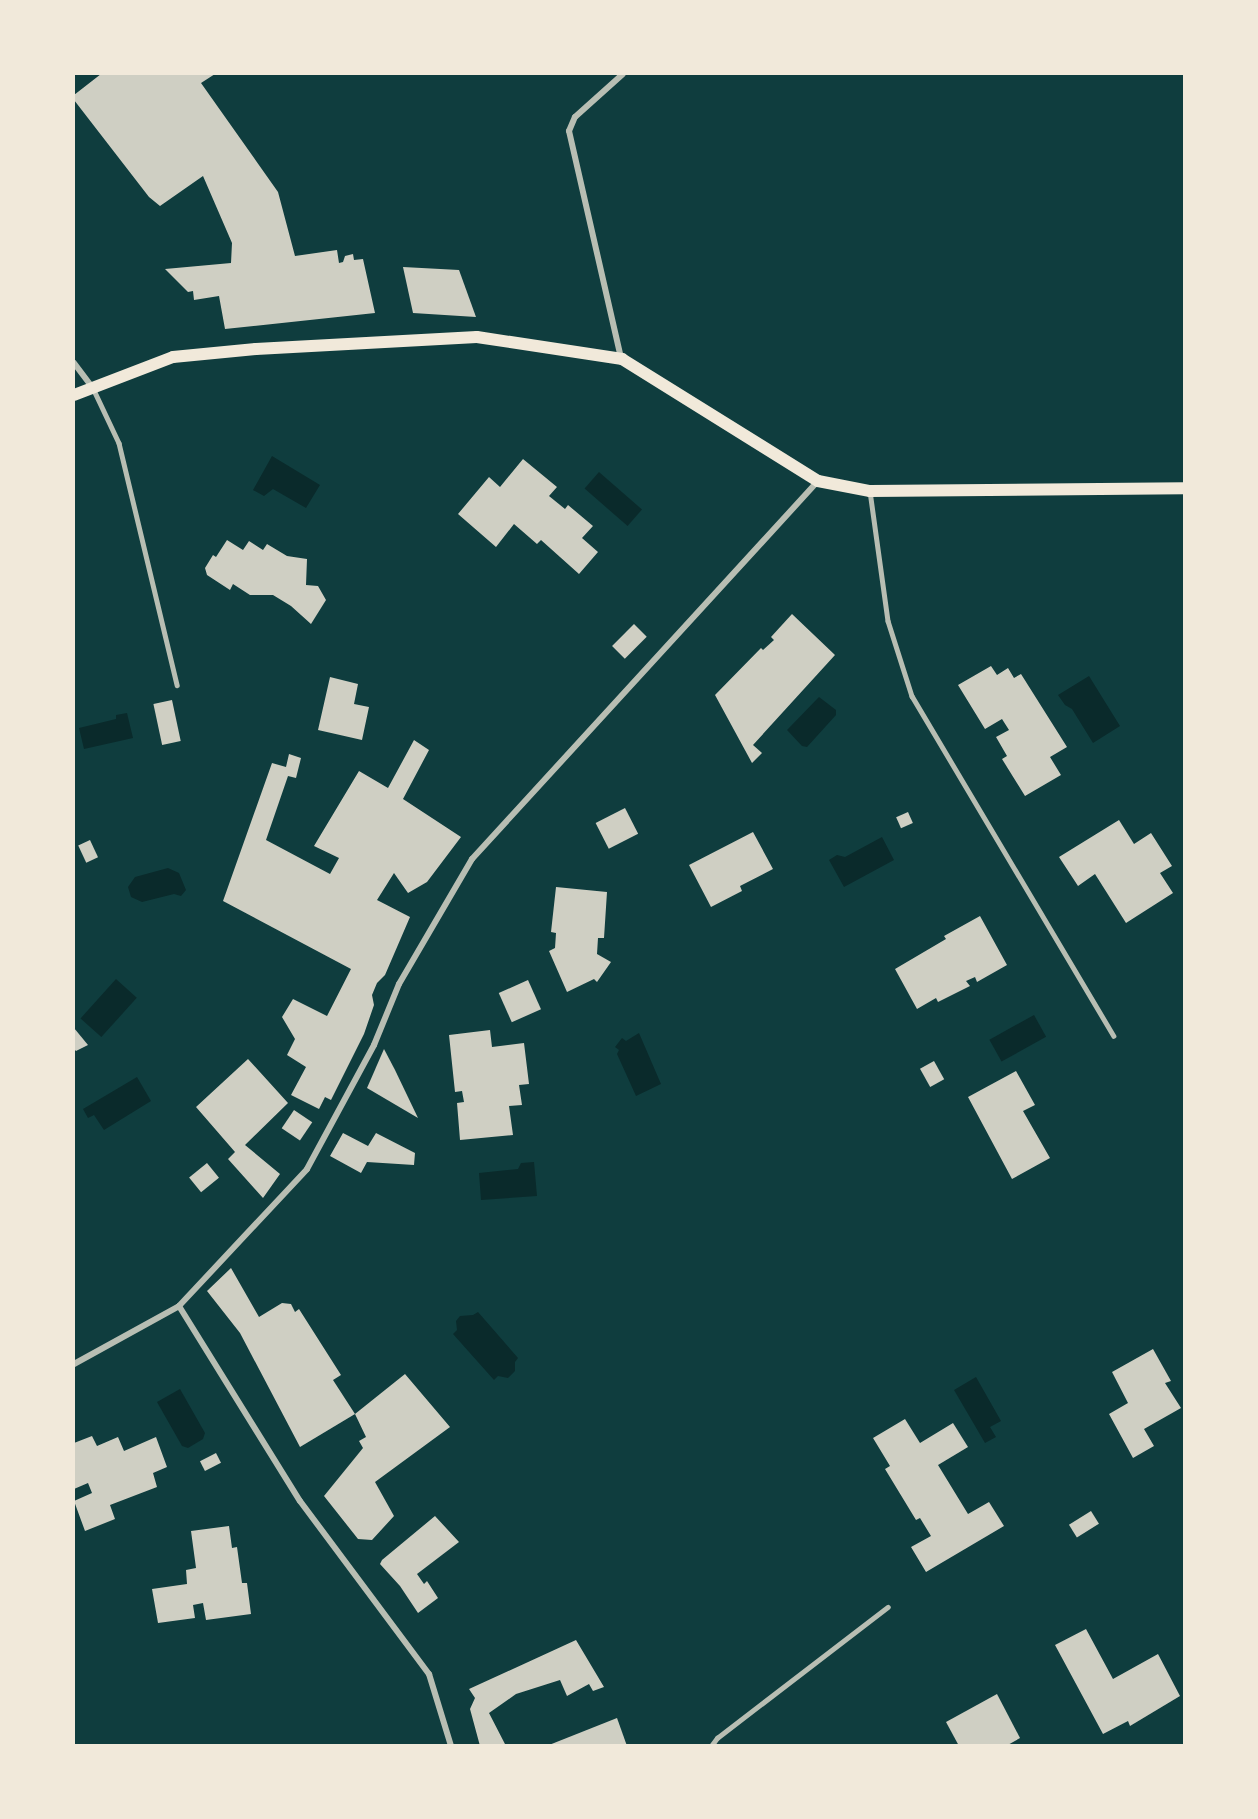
<!DOCTYPE html>
<style>
body{margin:0}
#map{position:relative;width:1258px;height:1819px;overflow:hidden;background:#0f3d3e;font-family:Barlow,sans-serif}
div>[style]{position:absolute}
[style*='--x']{left:calc(var(--x)*1px);top:calc(var(--y)*1px);width:calc(var(--w)*1px);rotate:calc(var(--a)*1deg)}
.water>*{inset:0;background:#0a2a2b;transform-origin:0 0}
.building>*{inset:0;background:#cfcfc3;transform-origin:0 0}
.service>*{height:4.5px;margin:-2.25px;padding:0 2.25px;transform-origin:2.25px;border-radius:2.25px;background:#b8beb3}
.minor>*{height:6px;margin:-3px;padding:0 3px;transform-origin:3px;border-radius:3px;background:#b8beb3}
.secondary>*{height:12px;margin:-6px;padding:0 6px;transform-origin:6px;border-radius:6px;background:#f1e9da}
span{translate:-50% -50%;white-space:nowrap;text-align:center;line-height:1.15;-webkit-text-stroke:4.5px #f1e9da;paint-order:stroke}
.frame{position:absolute;inset:0;border:75px solid #f1e9da;pointer-events:none}
</style>
<div id="map">
<div class="water">
<i style="clip-path:polygon(272px 456px,320px 485px,306px 508px,273px 489px,264px 496px,253px 490px)"></i>
<i style="left:599px;top:472px;width:57px;height:22px;rotate:41deg"></i>
<i style="clip-path:polygon(1089px 676px,1120px 726px,1093px 743px,1072px 709px,1065px 705px,1058px 695px)"></i>
<i style="clip-path:polygon(819px 697px,836px 710px,836px 715px,807px 747px,802px 746px,787px 730px)"></i>
<i style="clip-path:polygon(127px 713px,133px 738px,84px 749px,79px 728px,116px 719px,116px 715px)"></i>
<i style="clip-path:polygon(882px 837px,894px 860px,844px 887px,829px 860px,837px 855px,845px 857px)"></i>
<i style="clip-path:polygon(168px 868px,179px 873px,186px 890px,181px 896px,174px 894px,142px 902px,131px 897px,128px 887px,135px 877px)"></i>
<i style="left:116px;top:979px;width:28px;height:53px;rotate:42deg"></i>
<i style="left:1034px;top:1015px;width:25px;height:51px;rotate:61deg"></i>
<i style="clip-path:polygon(639px 1033px,661px 1084px,636px 1096px,617px 1054px,619px 1050px,615px 1047px,622px 1038px,626px 1041px)"></i>
<i style="clip-path:polygon(137px 1077px,151px 1101px,104px 1130px,94px 1115px,88px 1118px,83px 1109px)"></i>
<i style="clip-path:polygon(534px 1162px,537px 1196px,481px 1200px,479px 1173px,518px 1169px,521px 1163px)"></i>
<i style="clip-path:polygon(478px 1312px,518px 1358px,515px 1362px,515px 1371px,508px 1378px,498px 1376px,494px 1380px,453px 1334px,457px 1330px,456px 1321px,460px 1316px,473px 1315px)"></i>
<i style="clip-path:polygon(976px 1377px,1001px 1421px,990px 1427px,996px 1437px,985px 1443px,954px 1390px)"></i>
<i style="clip-path:polygon(180px 1389px,205px 1433px,203px 1439px,188px 1448px,182px 1446px,157px 1402px)"></i>
</div>
<div class="building">
<i style="clip-path:polygon(101px 74px,215px 74px,201px 83px,278px 192px,295px 256px,337px 250px,339px 263px,343px 262px,345px 256px,353px 254px,354px 260px,363px 259px,375px 313px,225px 329px,219px 296px,194px 300px,193px 291px,188px 292px,165px 269px,231px 263px,232px 243px,203px 176px,160px 206px,149px 197px,74px 100px,74px 95px)"></i>
<i style="clip-path:polygon(403px 267px,459px 270px,476px 317px,413px 313px)"></i>
<i style="clip-path:polygon(523px 459px,557px 487px,549px 496px,565px 509px,568px 505px,593px 526px,582px 538px,598px 552px,579px 574px,541px 540px,537px 544px,514px 524px,496px 547px,458px 514px,489px 477px,500px 487px)"></i>
<i style="clip-path:polygon(227px 540px,243px 550px,249px 541px,263px 550px,267px 544px,287px 556px,307px 559px,306px 585px,318px 586px,326px 600px,311px 624px,291px 606px,273px 595px,250px 595px,233px 584px,230px 590px,207px 575px,205px 568px,213px 555px,216px 557px)"></i>
<i style="clip-path:polygon(792px 614px,835px 655px,753px 745px,762px 753px,752px 763px,715px 695px,761px 648px,763px 650px,774px 640px,771px 637px)"></i>
<i style="left:634px;top:624px;width:18px;height:31px;rotate:45deg"></i>
<i style="clip-path:polygon(991px 666px,997px 675px,1008px 668px,1014px 678px,1021px 674px,1067px 747px,1050px 757px,1061px 775px,1025px 796px,1002px 759px,1007px 756px,996px 737px,1009px 730px,1002px 719px,985px 729px,958px 685px)"></i>
<i style="clip-path:polygon(330px 677px,358px 684px,354px 704px,369px 707px,362px 740px,318px 730px)"></i>
<i style="left:172px;top:700px;width:42px;height:19px;rotate:78deg"></i>
<i style="clip-path:polygon(414px 740px,429px 750px,403px 799px,461px 837px,427px 882px,408px 893px,394px 873px,377px 900px,410px 917px,385px 975px,377px 983px,372px 995px,374px 1005px,364px 1034px,331px 1100px,325px 1097px,319px 1109px,291px 1095px,306px 1067px,287px 1055px,295px 1039px,282px 1017px,293px 999px,327px 1016px,351px 969px,223px 901px,272px 763px,286px 767px,289px 754px,301px 758px,296px 778px,288px 776px,266px 840px,330px 874px,339px 858px,314px 846px,359px 771px,388px 788px)"></i>
<i style="left:625px;top:808px;width:29px;height:33px;rotate:63deg"></i>
<i style="left:908px;top:812px;width:12px;height:13px;rotate:66deg"></i>
<i style="clip-path:polygon(1119px 820px,1134px 844px,1151px 833px,1172px 866px,1160px 873px,1173px 893px,1126px 923px,1095px 874px,1078px 886px,1059px 857px)"></i>
<i style="clip-path:polygon(753px 832px,773px 869px,740px 886px,742px 891px,711px 907px,689px 865px)"></i>
<i style="left:90px;top:840px;width:19px;height:13px;rotate:65deg"></i>
<i style="clip-path:polygon(556px 887px,607px 892px,604px 938px,598px 938px,597px 954px,611px 962px,597px 982px,594px 979px,567px 992px,549px 951px,555px 948px,556px 933px,551px 932px)"></i>
<i style="clip-path:polygon(980px 916px,1007px 965px,977px 982px,975px 977px,966px 981px,970px 986px,938px 1002px,936px 998px,917px 1009px,895px 969px,946px 939px,944px 936px)"></i>
<i style="left:528px;top:980px;width:32px;height:32px;rotate:66deg"></i>
<i style="clip-path:polygon(74px 1028px,88px 1045px,76px 1051px,74px 1049px)"></i>
<i style="clip-path:polygon(490px 1030px,492px 1047px,524px 1043px,529px 1084px,519px 1085px,522px 1105px,509px 1106px,513px 1135px,460px 1140px,457px 1103px,464px 1102px,462px 1091px,455px 1092px,449px 1035px)"></i>
<i style="clip-path:polygon(384px 1049px,395px 1070px,418px 1118px,367px 1088px)"></i>
<i style="clip-path:polygon(248px 1059px,288px 1103px,245px 1145px,280px 1174px,263px 1198px,228px 1159px,235px 1152px,196px 1107px)"></i>
<i style="left:934px;top:1061px;width:21px;height:16px;rotate:61deg"></i>
<i style="clip-path:polygon(1016px 1071px,1035px 1105px,1023px 1111px,1050px 1158px,1012px 1179px,968px 1097px)"></i>
<i style="left:294px;top:1110px;width:22px;height:22px;rotate:34deg"></i>
<i style="clip-path:polygon(343px 1133px,368px 1146px,376px 1133px,415px 1153px,414px 1165px,367px 1162px,361px 1173px,330px 1156px)"></i>
<i style="left:207px;top:1163px;width:19px;height:23px;rotate:51deg"></i>
<i style="clip-path:polygon(231px 1268px,259px 1317px,282px 1303px,291px 1304px,295px 1312px,299px 1309px,341px 1375px,333px 1380px,355px 1414px,300px 1447px,240px 1333px,207px 1291px)"></i>
<i style="clip-path:polygon(1153px 1349px,1171px 1381px,1165px 1383px,1181px 1408px,1144px 1429px,1154px 1446px,1133px 1458px,1109px 1414px,1128px 1403px,1112px 1372px)"></i>
<i style="clip-path:polygon(405px 1374px,450px 1427px,375px 1482px,394px 1516px,372px 1540px,358px 1539px,324px 1496px,363px 1448px,359px 1441px,366px 1437px,355px 1414px)"></i>
<i style="clip-path:polygon(905px 1419px,920px 1443px,953px 1423px,968px 1447px,938px 1465px,968px 1514px,989px 1502px,1004px 1526px,926px 1572px,911px 1547px,931px 1536px,920px 1518px,916px 1520px,885px 1469px,890px 1466px,873px 1438px)"></i>
<i style="clip-path:polygon(92px 1436px,97px 1446px,118px 1437px,124px 1451px,156px 1437px,167px 1467px,153px 1473px,157px 1487px,110px 1505px,115px 1519px,85px 1531px,74px 1501px,92px 1493px,88px 1483px,74px 1489px,74px 1443px)"></i>
<i style="left:216px;top:1453px;width:11px;height:18px;rotate:63deg"></i>
<i style="left:1091px;top:1511px;width:15px;height:26px;rotate:58deg"></i>
<i style="clip-path:polygon(435px 1516px,459px 1542px,417px 1574px,424px 1584px,427px 1581px,438px 1598px,418px 1613px,400px 1586px,380px 1564px,382px 1560px)"></i>
<i style="clip-path:polygon(229px 1526px,232px 1548px,237px 1547px,242px 1583px,247px 1583px,251px 1614px,206px 1620px,203px 1603px,193px 1605px,195px 1618px,158px 1623px,152px 1589px,187px 1584px,186px 1570px,196px 1568px,191px 1531px)"></i>
<i style="clip-path:polygon(1086px 1629px,1113px 1679px,1158px 1654px,1180px 1696px,1130px 1726px,1128px 1721px,1103px 1734px,1055px 1645px)"></i>
<i style="clip-path:polygon(576px 1640px,604px 1687px,593px 1691px,589px 1684px,567px 1696px,560px 1680px,516px 1694px,489px 1713px,506px 1746px,480px 1746px,470px 1709px,475px 1698px,469px 1689px)"></i>
<i style="clip-path:polygon(997px 1694px,1020px 1738px,1006px 1746px,959px 1746px,946px 1722px)"></i>
<i style="clip-path:polygon(617px 1718px,627px 1746px,549px 1746px,549px 1745px)"></i>
</div>
<div class="service">
<i style="--x:93;--y:388;--w:61;--a:64.7"></i>
<i style="--x:119;--y:443;--w:249;--a:76.5"></i>
<i style="--x:870;--y:491;--w:131;--a:82.1"></i>
<i style="--x:888;--y:621;--w:79;--a:72.3"></i>
<i style="--x:912;--y:696;--w:395;--a:59.3"></i>
<i style="--x:711;--y:1746;--w:10;--a:-53"></i>
<i style="--x:717;--y:1738;--w:215;--a:-37.5"></i>
</div>
<div class="minor">
<i style="--x:621;--y:358;--w:233;--a:-102.9"></i>
<i style="--x:569;--y:131;--w:15;--a:-67"></i>
<i style="--x:575;--y:117;--w:64;--a:-41.9"></i>
<i style="--x:74;--y:363;--w:30;--a:53"></i>
<i style="--x:179;--y:1306;--w:229;--a:58.2"></i>
<i style="--x:300;--y:1501;--w:216;--a:53.3"></i>
<i style="--x:429;--y:1674;--w:75;--a:73"></i>
<i style="--x:74;--y:1364;--w:120;--a:-28.9"></i>
<i style="--x:179;--y:1306;--w:187;--a:-46.9"></i>
<i style="--x:307;--y:1169;--w:141;--a:-61.6"></i>
<i style="--x:374;--y:1045;--w:66;--a:-67.7"></i>
<i style="--x:399;--y:984;--w:145;--a:-59.7"></i>
<i style="--x:472;--y:859;--w:512;--a:-47.53"></i>
</div>
<div class="secondary">
<i style="--x:74;--y:395;--w:106;--a:-21"></i>
<i style="--x:173;--y:357;--w:83;--a:-5.5"></i>
<i style="--x:256;--y:349;--w:221;--a:-3.1"></i>
<i style="--x:477;--y:337;--w:147;--a:8.6"></i>
<i style="--x:622;--y:359;--w:231;--a:31.9"></i>
<i style="--x:818;--y:481;--w:53;--a:10.9"></i>
<i style="--x:870;--y:491;--w:314;--a:-0.5"></i>
</div>
<div class="frame"></div>
</div>
